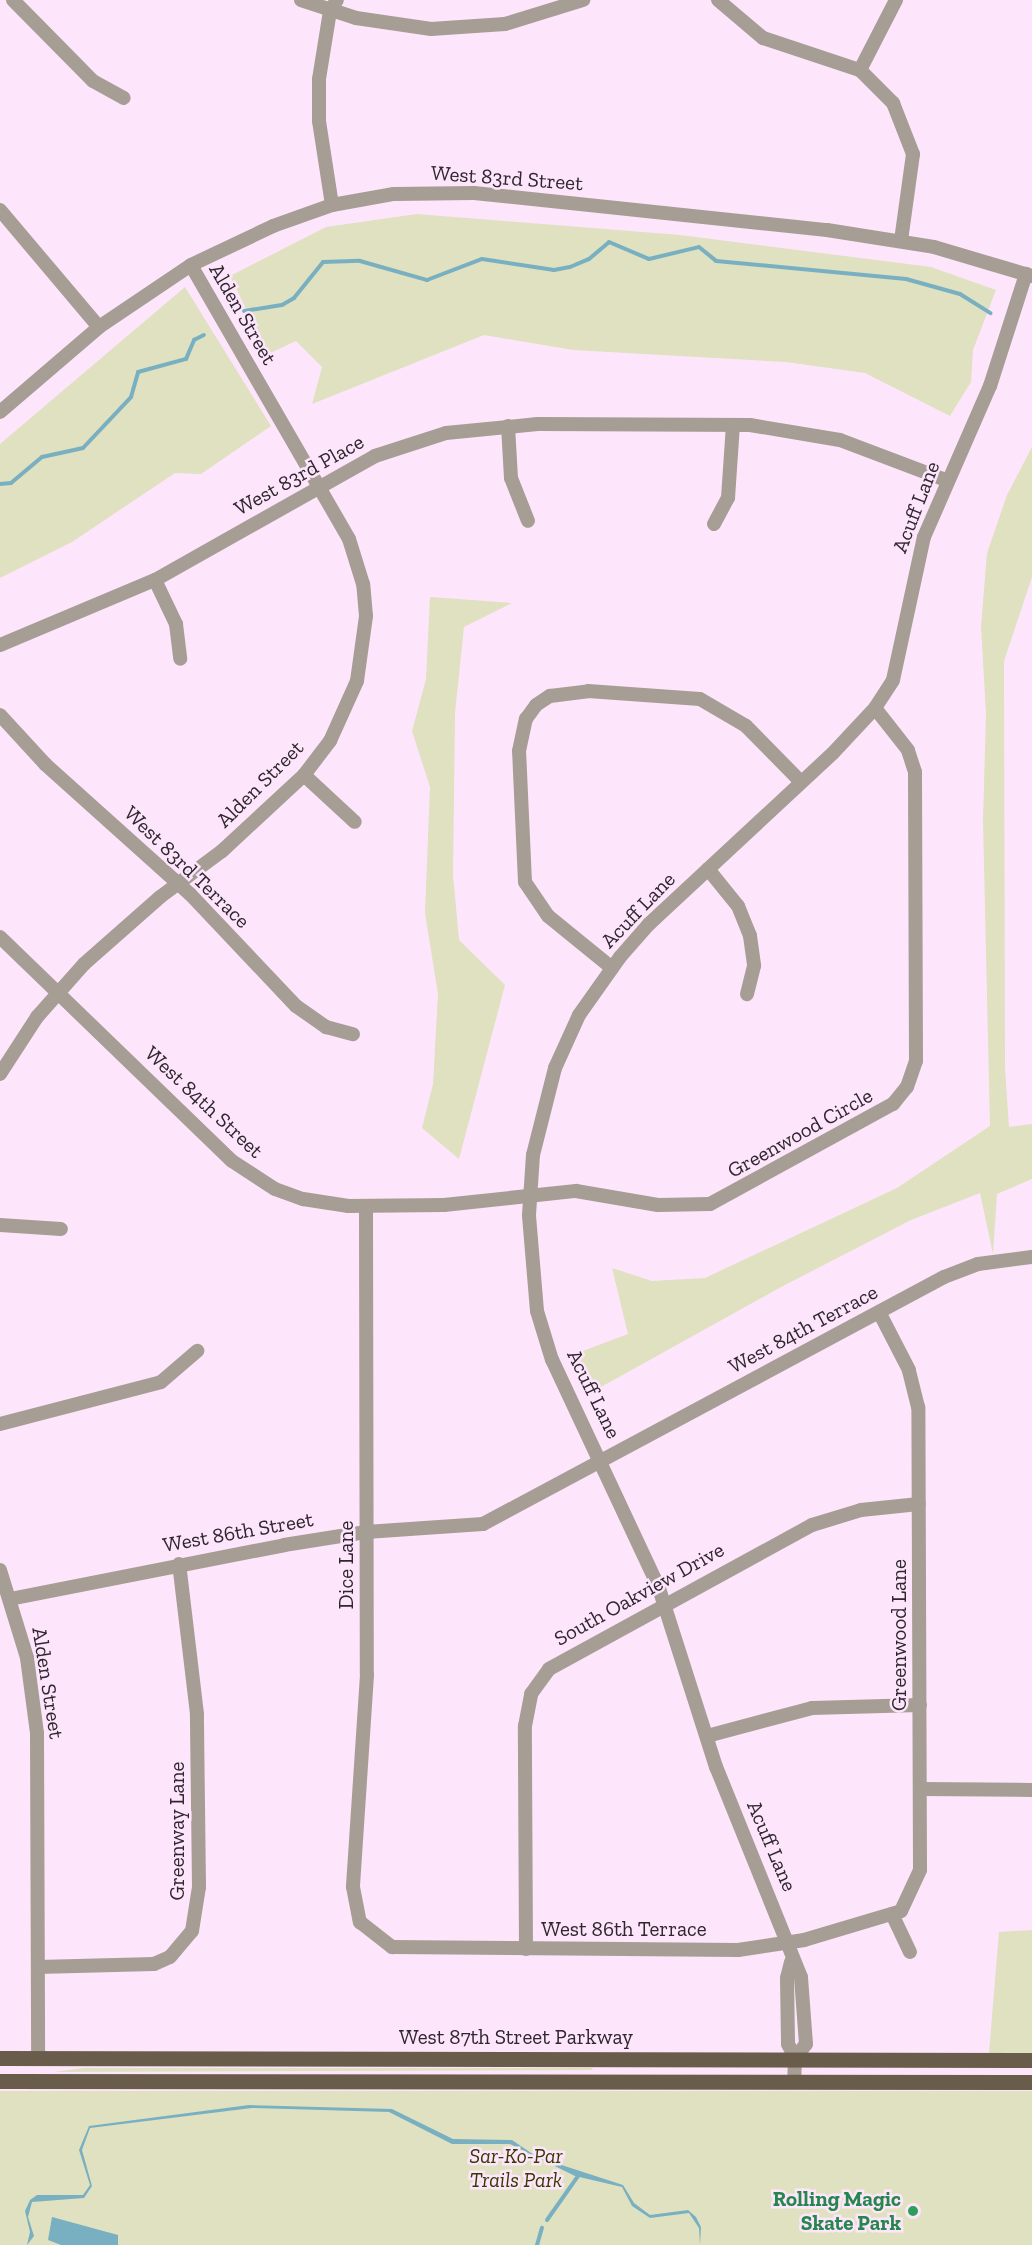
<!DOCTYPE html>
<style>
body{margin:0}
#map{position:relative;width:1032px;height:2245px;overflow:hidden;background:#fde6fb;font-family:"Zilla Slab",serif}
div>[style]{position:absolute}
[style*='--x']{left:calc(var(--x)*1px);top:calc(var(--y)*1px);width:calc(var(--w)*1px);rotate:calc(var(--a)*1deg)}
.green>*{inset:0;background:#dfe1c0;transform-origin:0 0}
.water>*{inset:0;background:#79b0c1}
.stream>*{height:4px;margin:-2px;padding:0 2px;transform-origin:2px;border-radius:2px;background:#79b0c1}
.minor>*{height:14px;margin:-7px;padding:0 7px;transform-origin:7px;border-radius:7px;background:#a69e94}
.major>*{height:15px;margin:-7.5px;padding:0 7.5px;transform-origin:7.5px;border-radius:7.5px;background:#6a5c4b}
.dots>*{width:16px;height:16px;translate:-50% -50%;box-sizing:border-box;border:3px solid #fde6fb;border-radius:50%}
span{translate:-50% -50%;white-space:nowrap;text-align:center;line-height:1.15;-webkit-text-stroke:5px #fde6fb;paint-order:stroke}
.street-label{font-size:21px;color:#2f262e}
.park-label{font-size:21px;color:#393a00;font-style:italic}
.leisure-label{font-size:21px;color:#27864d;font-weight:700}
.right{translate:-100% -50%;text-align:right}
</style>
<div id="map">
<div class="green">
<i style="clip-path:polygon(417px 214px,680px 235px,931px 267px,996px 290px,973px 350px,971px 382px,950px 416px,865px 373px,786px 362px,573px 350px,484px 335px,312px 404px,322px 367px,296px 341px,268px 354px,230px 276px,326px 227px)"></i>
<i style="clip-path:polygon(185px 287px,271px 426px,201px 474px,175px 473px,72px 542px,0 578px,0 444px)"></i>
<i style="clip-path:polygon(1032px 447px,1032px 577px,1004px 661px,1005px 1068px,1009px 1127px,1032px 1124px,1032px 1179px,997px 1194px,993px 1254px,980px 1193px,911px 1220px,783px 1286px,592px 1392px,572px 1355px,628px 1334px,612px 1268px,652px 1281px,705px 1278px,897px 1188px,990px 1126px,983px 821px,986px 714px,981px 626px,987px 553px,1007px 495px)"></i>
<i style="clip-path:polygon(430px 597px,512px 603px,464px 627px,455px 713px,453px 875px,459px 940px,505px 985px,459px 1159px,422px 1128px,433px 1084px,438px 994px,425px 913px,430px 787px,412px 731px,426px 679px)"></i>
<i style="clip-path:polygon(1032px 1930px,1032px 2053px,989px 2053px,999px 1932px)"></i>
<i style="clip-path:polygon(84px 2068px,592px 2068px,593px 2070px,54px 2072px)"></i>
<i style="left:1032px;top:2091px;width:154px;height:1032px;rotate:90deg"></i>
</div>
<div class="water">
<i style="clip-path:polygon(249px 2105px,392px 2109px,453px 2139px,512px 2140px,537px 2157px,623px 2185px,634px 2203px,650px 2215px,688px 2210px,696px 2217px,701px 2227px,700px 2245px,699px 2228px,689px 2213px,650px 2218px,632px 2206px,622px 2187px,575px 2176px,510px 2144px,452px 2144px,389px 2112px,252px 2108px,90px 2128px,82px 2150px,92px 2186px,84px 2198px,32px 2202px,28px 2217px,34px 2236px,27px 2245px,30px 2232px,25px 2211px,30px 2200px,37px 2195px,83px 2195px,90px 2185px,79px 2150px,89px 2126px)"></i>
<i style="clip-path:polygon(52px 2217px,118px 2235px,118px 2245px,61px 2245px,48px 2240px)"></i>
</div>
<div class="stream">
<i style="--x:244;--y:311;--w:38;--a:-9"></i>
<i style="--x:282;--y:305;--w:14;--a:-30"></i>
<i style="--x:294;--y:298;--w:46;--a:-51.1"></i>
<i style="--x:323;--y:262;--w:37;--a:-2"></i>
<i style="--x:360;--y:261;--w:70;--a:15.8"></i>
<i style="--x:427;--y:280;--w:59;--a:-20.9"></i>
<i style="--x:482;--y:259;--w:73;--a:8.7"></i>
<i style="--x:554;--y:270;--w:16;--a:-11"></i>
<i style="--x:570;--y:267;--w:21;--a:-23"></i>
<i style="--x:589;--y:259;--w:26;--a:-40"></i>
<i style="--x:609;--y:242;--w:43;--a:23"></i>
<i style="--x:649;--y:259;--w:51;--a:-13.5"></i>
<i style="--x:699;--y:247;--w:22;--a:39"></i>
<i style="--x:716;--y:261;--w:191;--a:5.4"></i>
<i style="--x:906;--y:279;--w:56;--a:15.5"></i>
<i style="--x:960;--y:294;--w:36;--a:32"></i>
<i style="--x:0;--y:484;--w:11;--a:-5"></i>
<i style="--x:11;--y:483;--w:40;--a:-40"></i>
<i style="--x:42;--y:457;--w:42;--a:-12.4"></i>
<i style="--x:83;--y:448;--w:70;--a:-46.7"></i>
<i style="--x:131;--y:397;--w:26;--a:-74"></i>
<i style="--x:138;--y:372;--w:50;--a:-15.2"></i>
<i style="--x:186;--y:359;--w:21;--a:-67"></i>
<i style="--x:194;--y:340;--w:11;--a:-27"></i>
<i style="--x:547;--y:2220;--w:54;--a:-54.8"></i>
<i style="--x:537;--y:2245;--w:18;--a:-74"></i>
</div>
<div class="minor">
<i style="--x:13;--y:0;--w:114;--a:45.4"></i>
<i style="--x:93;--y:81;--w:35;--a:29"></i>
<i style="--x:301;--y:0;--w:58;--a:18.1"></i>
<i style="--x:356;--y:18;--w:76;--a:8.3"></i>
<i style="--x:431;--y:29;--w:74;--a:-3.9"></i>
<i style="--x:505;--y:24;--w:82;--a:-17.1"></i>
<i style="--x:718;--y:0;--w:59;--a:40.2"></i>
<i style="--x:763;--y:38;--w:102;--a:18.3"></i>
<i style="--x:860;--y:70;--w:47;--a:45"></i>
<i style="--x:893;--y:103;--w:55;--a:68.6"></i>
<i style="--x:913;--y:154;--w:87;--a:97.9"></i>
<i style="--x:860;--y:70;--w:79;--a:-62.8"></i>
<i style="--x:332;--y:205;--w:85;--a:-98.8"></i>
<i style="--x:319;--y:121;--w:42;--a:-90"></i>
<i style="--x:319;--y:79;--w:69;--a:-80.8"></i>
<i style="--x:330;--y:11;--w:13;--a:-58"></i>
<i style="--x:0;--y:210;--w:153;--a:49.8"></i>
<i style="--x:0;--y:412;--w:130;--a:-40.6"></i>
<i style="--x:99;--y:327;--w:111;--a:-34"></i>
<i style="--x:191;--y:265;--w:91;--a:-25.4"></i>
<i style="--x:273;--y:226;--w:63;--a:-19.6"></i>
<i style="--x:332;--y:205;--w:63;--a:-10.1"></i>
<i style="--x:394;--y:194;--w:80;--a:-0.7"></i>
<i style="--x:474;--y:193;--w:355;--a:6"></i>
<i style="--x:827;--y:230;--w:108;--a:9"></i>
<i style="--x:934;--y:247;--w:102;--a:16.5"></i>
<i style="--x:508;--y:426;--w:52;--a:86.7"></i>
<i style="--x:511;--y:478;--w:46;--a:68.4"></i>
<i style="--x:714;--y:524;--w:30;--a:-62"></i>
<i style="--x:728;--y:498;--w:73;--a:-86.1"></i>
<i style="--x:155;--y:580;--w:49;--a:64.5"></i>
<i style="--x:176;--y:624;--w:35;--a:83"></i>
<i style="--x:0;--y:645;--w:168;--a:-22.8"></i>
<i style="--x:155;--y:580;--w:253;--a:-29.4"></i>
<i style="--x:375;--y:456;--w:75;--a:-17.9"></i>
<i style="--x:446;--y:433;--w:92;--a:-5.6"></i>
<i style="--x:538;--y:424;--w:212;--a:0.3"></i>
<i style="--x:750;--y:425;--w:91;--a:9.5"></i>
<i style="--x:840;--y:440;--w:113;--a:20.7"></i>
<i style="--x:0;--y:715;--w:67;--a:47.4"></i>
<i style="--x:45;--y:764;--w:195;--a:41.9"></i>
<i style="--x:190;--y:894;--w:154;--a:46.6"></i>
<i style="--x:296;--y:1006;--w:37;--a:35"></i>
<i style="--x:326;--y:1027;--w:28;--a:15"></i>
<i style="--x:304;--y:775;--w:69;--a:42.7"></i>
<i style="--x:708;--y:869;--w:48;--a:51"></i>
<i style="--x:738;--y:906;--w:32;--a:68"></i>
<i style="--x:750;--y:936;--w:30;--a:82"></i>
<i style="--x:754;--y:966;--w:29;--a:104"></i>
<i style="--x:0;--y:937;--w:322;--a:44"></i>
<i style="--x:232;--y:1161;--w:51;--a:33.1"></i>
<i style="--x:275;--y:1189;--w:30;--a:20"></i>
<i style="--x:303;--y:1199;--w:46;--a:8.8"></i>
<i style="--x:348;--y:1206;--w:96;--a:-0.6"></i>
<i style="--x:444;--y:1205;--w:133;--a:-6.1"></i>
<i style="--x:576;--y:1191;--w:83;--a:9.7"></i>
<i style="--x:658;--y:1205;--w:52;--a:-1.1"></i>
<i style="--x:710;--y:1204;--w:209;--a:-28.7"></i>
<i style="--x:893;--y:1104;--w:22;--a:-51"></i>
<i style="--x:907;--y:1087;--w:28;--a:-71"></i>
<i style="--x:916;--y:1061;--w:289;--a:-90.2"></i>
<i style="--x:915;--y:772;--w:23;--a:-108"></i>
<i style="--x:908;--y:750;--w:53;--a:-128.2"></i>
<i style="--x:612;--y:968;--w:82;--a:-140.9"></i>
<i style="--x:548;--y:916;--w:41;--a:-124.1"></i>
<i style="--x:525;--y:882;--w:131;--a:-92.6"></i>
<i style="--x:519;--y:751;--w:33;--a:-78"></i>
<i style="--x:526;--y:719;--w:17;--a:-54"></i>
<i style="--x:536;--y:705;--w:17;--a:-33"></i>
<i style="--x:550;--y:696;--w:38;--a:-7"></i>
<i style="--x:588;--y:691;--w:112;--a:4.1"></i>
<i style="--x:700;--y:699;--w:53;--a:30.4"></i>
<i style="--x:746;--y:726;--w:78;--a:45.5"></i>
<i style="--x:0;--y:1074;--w:68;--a:-57"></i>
<i style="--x:37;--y:1017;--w:71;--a:-48.4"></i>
<i style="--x:84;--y:964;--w:101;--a:-41.4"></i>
<i style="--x:160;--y:897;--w:77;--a:-36.6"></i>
<i style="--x:222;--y:851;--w:112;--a:-42.8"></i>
<i style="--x:304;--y:775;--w:43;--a:-52.6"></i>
<i style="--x:330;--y:741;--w:66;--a:-65.8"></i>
<i style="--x:357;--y:681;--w:66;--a:-82.1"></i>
<i style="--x:366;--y:616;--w:32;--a:-95"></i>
<i style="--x:363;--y:584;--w:47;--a:-107.3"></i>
<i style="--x:349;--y:539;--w:316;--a:-120"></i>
<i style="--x:366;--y:1206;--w:469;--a:89.9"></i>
<i style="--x:367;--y:1675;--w:212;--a:93.8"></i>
<i style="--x:353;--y:1887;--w:36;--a:79"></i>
<i style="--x:360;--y:1922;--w:41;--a:38"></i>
<i style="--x:392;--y:1947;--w:346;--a:0.5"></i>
<i style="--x:738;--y:1950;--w:67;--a:-8.6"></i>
<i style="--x:804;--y:1940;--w:101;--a:-16.6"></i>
<i style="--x:901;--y:1911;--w:45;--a:-65.1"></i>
<i style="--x:920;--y:1870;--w:463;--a:-90.2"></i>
<i style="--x:918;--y:1407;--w:38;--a:-104"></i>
<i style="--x:909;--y:1370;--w:65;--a:-117.3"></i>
<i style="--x:0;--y:1225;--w:61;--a:3.8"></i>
<i style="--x:0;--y:1424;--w:166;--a:-14.6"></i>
<i style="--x:161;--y:1382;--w:48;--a:-40.7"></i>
<i style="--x:0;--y:1570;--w:92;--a:72.9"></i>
<i style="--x:27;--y:1658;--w:76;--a:82.4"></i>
<i style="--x:37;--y:1733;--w:325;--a:89.8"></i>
<i style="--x:10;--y:1599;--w:279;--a:-11.1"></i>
<i style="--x:284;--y:1545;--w:83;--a:-9"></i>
<i style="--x:366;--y:1532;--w:117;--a:-3.9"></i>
<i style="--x:483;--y:1524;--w:523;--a:-28.18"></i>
<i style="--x:944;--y:1277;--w:36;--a:-21"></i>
<i style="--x:978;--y:1264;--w:54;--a:-7.4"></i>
<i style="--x:707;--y:1736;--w:109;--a:-14.9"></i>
<i style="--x:812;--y:1708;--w:108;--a:-1.6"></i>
<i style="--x:921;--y:1789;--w:111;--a:0.5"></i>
<i style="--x:892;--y:1914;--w:42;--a:64.7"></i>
<i style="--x:526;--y:1949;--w:223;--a:-90.3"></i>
<i style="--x:525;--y:1726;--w:33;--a:-79"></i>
<i style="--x:531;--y:1694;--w:31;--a:-54"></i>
<i style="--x:549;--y:1669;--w:300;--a:-28.7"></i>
<i style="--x:812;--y:1525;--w:51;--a:-17"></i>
<i style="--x:861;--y:1510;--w:58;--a:-5.9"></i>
<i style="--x:791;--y:1962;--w:16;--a:104"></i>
<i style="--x:787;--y:1978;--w:66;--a:89.1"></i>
<i style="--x:788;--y:2044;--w:16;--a:63"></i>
<i style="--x:795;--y:2058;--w:23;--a:92"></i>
<i style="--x:38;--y:1967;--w:116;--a:-1.5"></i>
<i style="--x:154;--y:1964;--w:17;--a:-24"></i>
<i style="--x:170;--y:1957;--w:34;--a:-50"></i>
<i style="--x:192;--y:1931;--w:45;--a:-81"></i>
<i style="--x:199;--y:1887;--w:173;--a:-90.7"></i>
<i style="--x:197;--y:1714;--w:151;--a:-96.8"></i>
<i style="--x:795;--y:2058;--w:18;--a:-52"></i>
<i style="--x:806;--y:2044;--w:67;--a:-94.3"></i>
<i style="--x:801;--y:1977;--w:227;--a:-112"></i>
<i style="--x:716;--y:1767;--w:188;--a:-107.7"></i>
<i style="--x:659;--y:1588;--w:252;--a:-115.1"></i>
<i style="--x:552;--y:1360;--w:51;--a:-107"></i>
<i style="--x:537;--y:1311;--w:96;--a:-94.8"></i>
<i style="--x:529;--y:1215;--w:60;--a:-86.2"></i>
<i style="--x:533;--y:1155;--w:90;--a:-75.8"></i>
<i style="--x:555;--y:1068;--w:58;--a:-65.6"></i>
<i style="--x:579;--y:1015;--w:71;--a:-54.7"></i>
<i style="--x:620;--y:957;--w:44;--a:-48.7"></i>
<i style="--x:649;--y:924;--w:251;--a:-42.9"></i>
<i style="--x:833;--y:753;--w:62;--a:-47"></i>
<i style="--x:875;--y:708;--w:33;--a:-57"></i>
<i style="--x:893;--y:680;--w:146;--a:-77.8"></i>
<i style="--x:924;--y:537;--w:165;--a:-66.4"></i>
<i style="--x:990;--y:386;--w:118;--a:-72.2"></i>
</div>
<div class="major">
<i style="--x:0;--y:2058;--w:1032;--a:0.11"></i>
<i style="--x:0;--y:2081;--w:1032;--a:0.06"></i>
</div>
<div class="dots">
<i style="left:913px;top:2211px;background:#2e9e5b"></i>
</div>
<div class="street-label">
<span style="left:507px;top:178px;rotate:4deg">West 83rd Street</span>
<span style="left:243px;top:314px;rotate:60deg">Alden Street</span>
<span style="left:299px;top:475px;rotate:-29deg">West 83rd Place</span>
<span style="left:916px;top:507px;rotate:-69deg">Acuff Lane</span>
<span style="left:260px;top:784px;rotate:-45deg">Alden Street</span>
<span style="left:187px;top:867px;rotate:44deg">West 83rd Terrace</span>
<span style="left:638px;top:910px;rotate:-46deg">Acuff Lane</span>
<span style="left:204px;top:1102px;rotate:43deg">West 84th Street</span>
<span style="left:800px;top:1133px;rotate:-29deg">Greenwood Circle</span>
<span style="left:803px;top:1329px;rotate:-28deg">West 84th Terrace</span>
<span style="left:594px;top:1394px;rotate:64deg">Acuff Lane</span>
<span style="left:238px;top:1532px;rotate:-10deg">West 86th Street</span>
<span style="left:346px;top:1565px;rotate:-90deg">Dice Lane</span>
<span style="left:639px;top:1594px;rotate:-29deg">South Oakview Drive</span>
<span style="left:899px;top:1635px;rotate:-90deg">Greenwood Lane</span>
<span style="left:48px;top:1683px;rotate:81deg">Alden Street</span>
<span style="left:177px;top:1831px;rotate:-90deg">Greenway Lane</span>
<span style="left:772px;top:1846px;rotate:67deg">Acuff Lane</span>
<span style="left:624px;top:1929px">West 86th Terrace</span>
<span style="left:516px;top:2037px">West 87th Street Parkway</span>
</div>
<div class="park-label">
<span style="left:516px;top:2168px">Sar-Ko-Par<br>Trails Park</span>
</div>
<div class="leisure-label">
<span class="right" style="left:901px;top:2211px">Rolling Magic<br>Skate Park</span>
</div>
</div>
